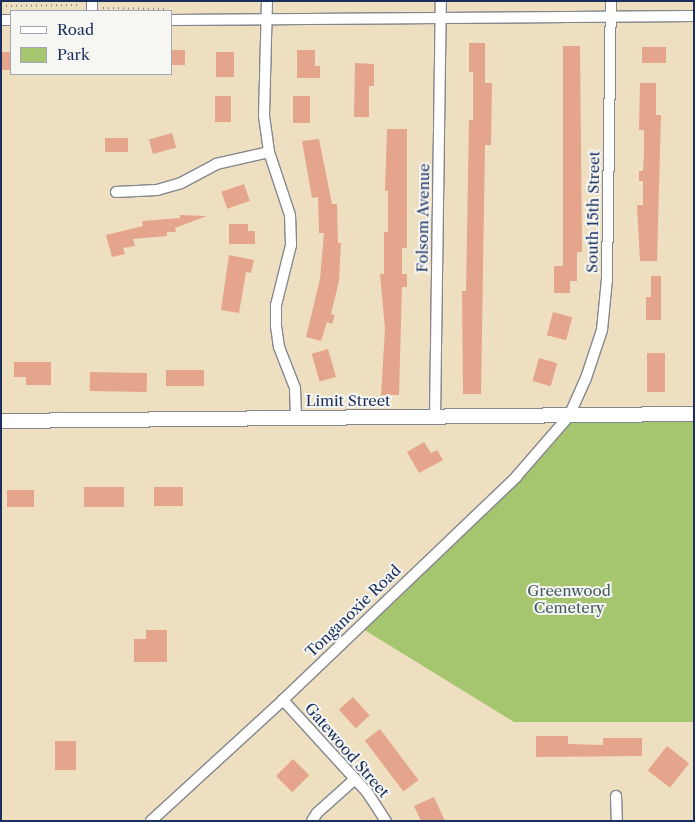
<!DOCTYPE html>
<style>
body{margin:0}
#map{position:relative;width:695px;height:822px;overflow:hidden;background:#eedfc0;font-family:"Libre Caslon Text",serif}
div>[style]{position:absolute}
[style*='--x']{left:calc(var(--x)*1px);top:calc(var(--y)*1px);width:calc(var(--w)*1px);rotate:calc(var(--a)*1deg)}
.green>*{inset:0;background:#a5c56e}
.building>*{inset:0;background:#e4a58c;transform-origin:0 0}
.path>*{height:2px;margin-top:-1px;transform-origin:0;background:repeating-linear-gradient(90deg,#84878f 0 1px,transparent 0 5px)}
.roads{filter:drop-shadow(1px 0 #84878f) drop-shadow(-1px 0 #84878f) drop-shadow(0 1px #84878f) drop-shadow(0 -1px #84878f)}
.street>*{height:10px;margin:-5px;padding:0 5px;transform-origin:5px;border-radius:5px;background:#fff}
.secondary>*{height:14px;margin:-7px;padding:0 7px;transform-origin:7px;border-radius:7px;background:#fff}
span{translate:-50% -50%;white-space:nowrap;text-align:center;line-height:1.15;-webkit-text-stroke:4px #f6f6f2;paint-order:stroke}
.street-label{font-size:15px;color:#1b2f5e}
.park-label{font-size:15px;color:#445c63}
.frame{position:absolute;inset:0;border:2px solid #1b2f5e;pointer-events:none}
.legend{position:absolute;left:10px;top:10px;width:162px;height:65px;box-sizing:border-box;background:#f6f6f2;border:1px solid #9ea6b7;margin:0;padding:6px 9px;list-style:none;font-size:15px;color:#1b2f5e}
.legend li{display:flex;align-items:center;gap:10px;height:25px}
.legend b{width:25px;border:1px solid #9ea6b7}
</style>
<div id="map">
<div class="green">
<i style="clip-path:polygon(694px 414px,694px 722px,514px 722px,358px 626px,516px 477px,569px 416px)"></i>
</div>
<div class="building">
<i style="clip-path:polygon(469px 43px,485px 43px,485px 83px,492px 83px,491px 145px,485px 145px,481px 394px,463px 394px,462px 291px,466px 291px,469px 120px,473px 120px,473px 72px,469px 72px)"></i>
<i style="clip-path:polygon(563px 46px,580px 46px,582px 252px,577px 252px,577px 281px,570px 281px,570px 293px,554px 293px,554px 266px,563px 266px)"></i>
<i style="left:642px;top:47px;width:24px;height:16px"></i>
<i style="left:171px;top:50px;width:14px;height:15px"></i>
<i style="clip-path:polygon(297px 50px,315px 50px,315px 66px,320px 66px,320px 78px,297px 78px)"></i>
<i style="left:1px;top:52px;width:10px;height:18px"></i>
<i style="left:216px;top:52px;width:18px;height:25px"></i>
<i style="clip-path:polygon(355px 63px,374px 64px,374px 86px,369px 86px,369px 117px,354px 117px)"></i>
<i style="clip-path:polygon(640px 83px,656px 83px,656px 115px,661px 115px,657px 261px,640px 261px,637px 205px,643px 205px,643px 181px,639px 181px,639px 171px,643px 171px,644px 152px,644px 130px,639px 130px)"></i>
<i style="left:215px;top:96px;width:16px;height:26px"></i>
<i style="left:293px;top:96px;width:17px;height:27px"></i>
<i style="clip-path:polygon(387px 129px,407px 129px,407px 248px,402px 248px,402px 274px,407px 274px,407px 287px,402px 287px,399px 395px,381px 395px,385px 329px,380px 274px,384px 274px,384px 232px,388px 232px,388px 191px,385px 191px)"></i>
<i style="left:172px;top:133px;width:15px;height:24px;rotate:74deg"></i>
<i style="left:105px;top:138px;width:23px;height:14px"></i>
<i style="clip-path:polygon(319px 139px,332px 204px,337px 204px,338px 243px,341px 243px,339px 281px,331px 314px,335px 315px,332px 324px,327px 322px,321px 341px,306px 337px,320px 279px,324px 233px,319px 233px,318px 197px,312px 198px,302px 141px)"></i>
<i style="left:244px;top:184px;width:18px;height:24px;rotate:71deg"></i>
<i style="clip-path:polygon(180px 215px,207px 216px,175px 228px,176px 232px,167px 232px,167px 236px,133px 239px,135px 246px,123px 248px,125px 254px,112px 257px,106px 235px,143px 226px,142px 221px,180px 218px)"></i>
<i style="clip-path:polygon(229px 224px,248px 224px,248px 231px,255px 231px,255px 244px,229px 244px)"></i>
<i style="clip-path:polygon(229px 255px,254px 260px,251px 273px,246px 272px,239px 313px,221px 310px)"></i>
<i style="clip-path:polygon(651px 276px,661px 276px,661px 320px,646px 320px,646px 297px,651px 297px)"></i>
<i style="left:553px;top:312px;width:20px;height:24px;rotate:15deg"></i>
<i style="left:328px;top:349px;width:29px;height:17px;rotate:74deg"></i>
<i style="left:647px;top:353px;width:18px;height:39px"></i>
<i style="left:539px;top:358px;width:19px;height:24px;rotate:16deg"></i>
<i style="clip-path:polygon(14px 362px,51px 362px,51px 385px,26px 385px,26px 377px,14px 377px)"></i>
<i style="left:166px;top:370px;width:38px;height:16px"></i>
<i style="left:90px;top:372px;width:57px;height:19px;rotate:1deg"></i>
<i style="clip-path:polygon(424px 442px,431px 453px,437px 450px,443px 460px,419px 473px,407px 452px)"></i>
<i style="left:84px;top:487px;width:40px;height:20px"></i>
<i style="left:154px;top:487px;width:29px;height:19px"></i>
<i style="left:7px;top:490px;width:27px;height:17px"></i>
<i style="clip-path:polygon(146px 630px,167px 630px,167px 662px,134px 662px,134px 639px,146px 639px)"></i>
<i style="left:353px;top:697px;width:25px;height:19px;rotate:48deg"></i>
<i style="left:380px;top:729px;width:64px;height:19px;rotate:53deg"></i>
<i style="clip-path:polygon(536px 736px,568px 736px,568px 744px,603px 745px,603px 738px,642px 738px,642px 756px,536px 757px)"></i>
<i style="left:55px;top:741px;width:21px;height:29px"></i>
<i style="left:667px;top:746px;width:28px;height:31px;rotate:38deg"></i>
<i style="left:293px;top:759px;width:23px;height:24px;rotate:45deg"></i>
<i style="clip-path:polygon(434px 797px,445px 821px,421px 821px,414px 806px)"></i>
</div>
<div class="path">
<i style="--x:1;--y:6;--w:80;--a:-0.7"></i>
<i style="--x:103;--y:8;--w:65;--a:0.9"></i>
</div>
<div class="roads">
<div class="street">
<i style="--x:267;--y:1;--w:115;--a:91.5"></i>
<i style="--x:264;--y:116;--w:36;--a:82"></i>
<i style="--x:269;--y:152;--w:66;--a:71.6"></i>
<i style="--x:290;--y:215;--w:30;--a:88"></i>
<i style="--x:291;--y:245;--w:62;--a:104"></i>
<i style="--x:276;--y:305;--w:21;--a:90"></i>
<i style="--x:276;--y:326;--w:21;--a:82"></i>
<i style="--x:279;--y:347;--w:44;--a:68.7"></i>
<i style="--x:295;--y:388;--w:29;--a:88"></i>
<i style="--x:92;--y:11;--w:10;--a:-90"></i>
<i style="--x:1;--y:20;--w:10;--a:0"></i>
<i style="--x:171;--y:20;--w:523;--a:-0.44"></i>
<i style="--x:116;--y:192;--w:41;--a:-2.8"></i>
<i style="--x:157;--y:190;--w:25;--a:-16"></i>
<i style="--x:181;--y:183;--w:40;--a:-28"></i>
<i style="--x:216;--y:164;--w:54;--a:-12.8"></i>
<i style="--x:435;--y:418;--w:417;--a:-89.2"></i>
<i style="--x:283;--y:700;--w:125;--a:47.6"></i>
<i style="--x:367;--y:792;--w:35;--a:57"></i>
<i style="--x:616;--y:796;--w:25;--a:88"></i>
<i style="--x:151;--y:821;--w:179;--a:-42.5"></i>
<i style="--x:283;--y:700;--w:323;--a:-43.7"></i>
<i style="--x:516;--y:477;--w:81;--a:-49"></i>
<i style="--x:569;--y:416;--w:42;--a:-65.9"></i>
<i style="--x:586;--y:378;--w:51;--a:-71.6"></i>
<i style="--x:602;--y:330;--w:51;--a:-84.4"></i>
<i style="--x:607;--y:279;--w:278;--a:-89.2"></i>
<i style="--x:312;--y:821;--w:9;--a:-58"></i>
<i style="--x:317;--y:813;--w:51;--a:-41.8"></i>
</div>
<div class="secondary">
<i style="--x:1;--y:421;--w:693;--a:-0.58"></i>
</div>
</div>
<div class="street-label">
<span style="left:593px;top:212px;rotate:-89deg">South 15th Street</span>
<span style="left:423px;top:218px;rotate:-89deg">Folsom Avenue</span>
<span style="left:348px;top:401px">Limit Street</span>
<span style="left:353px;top:611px;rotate:-44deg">Tonganoxie Road</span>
<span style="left:347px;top:750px;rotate:49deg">Gatewood Street</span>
</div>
<div class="park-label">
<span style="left:569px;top:599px">Greenwood<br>Cemetery</span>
</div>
<div class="frame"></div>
<ul class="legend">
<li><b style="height:6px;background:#fff"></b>Road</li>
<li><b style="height:14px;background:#a5c56e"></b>Park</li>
</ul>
</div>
